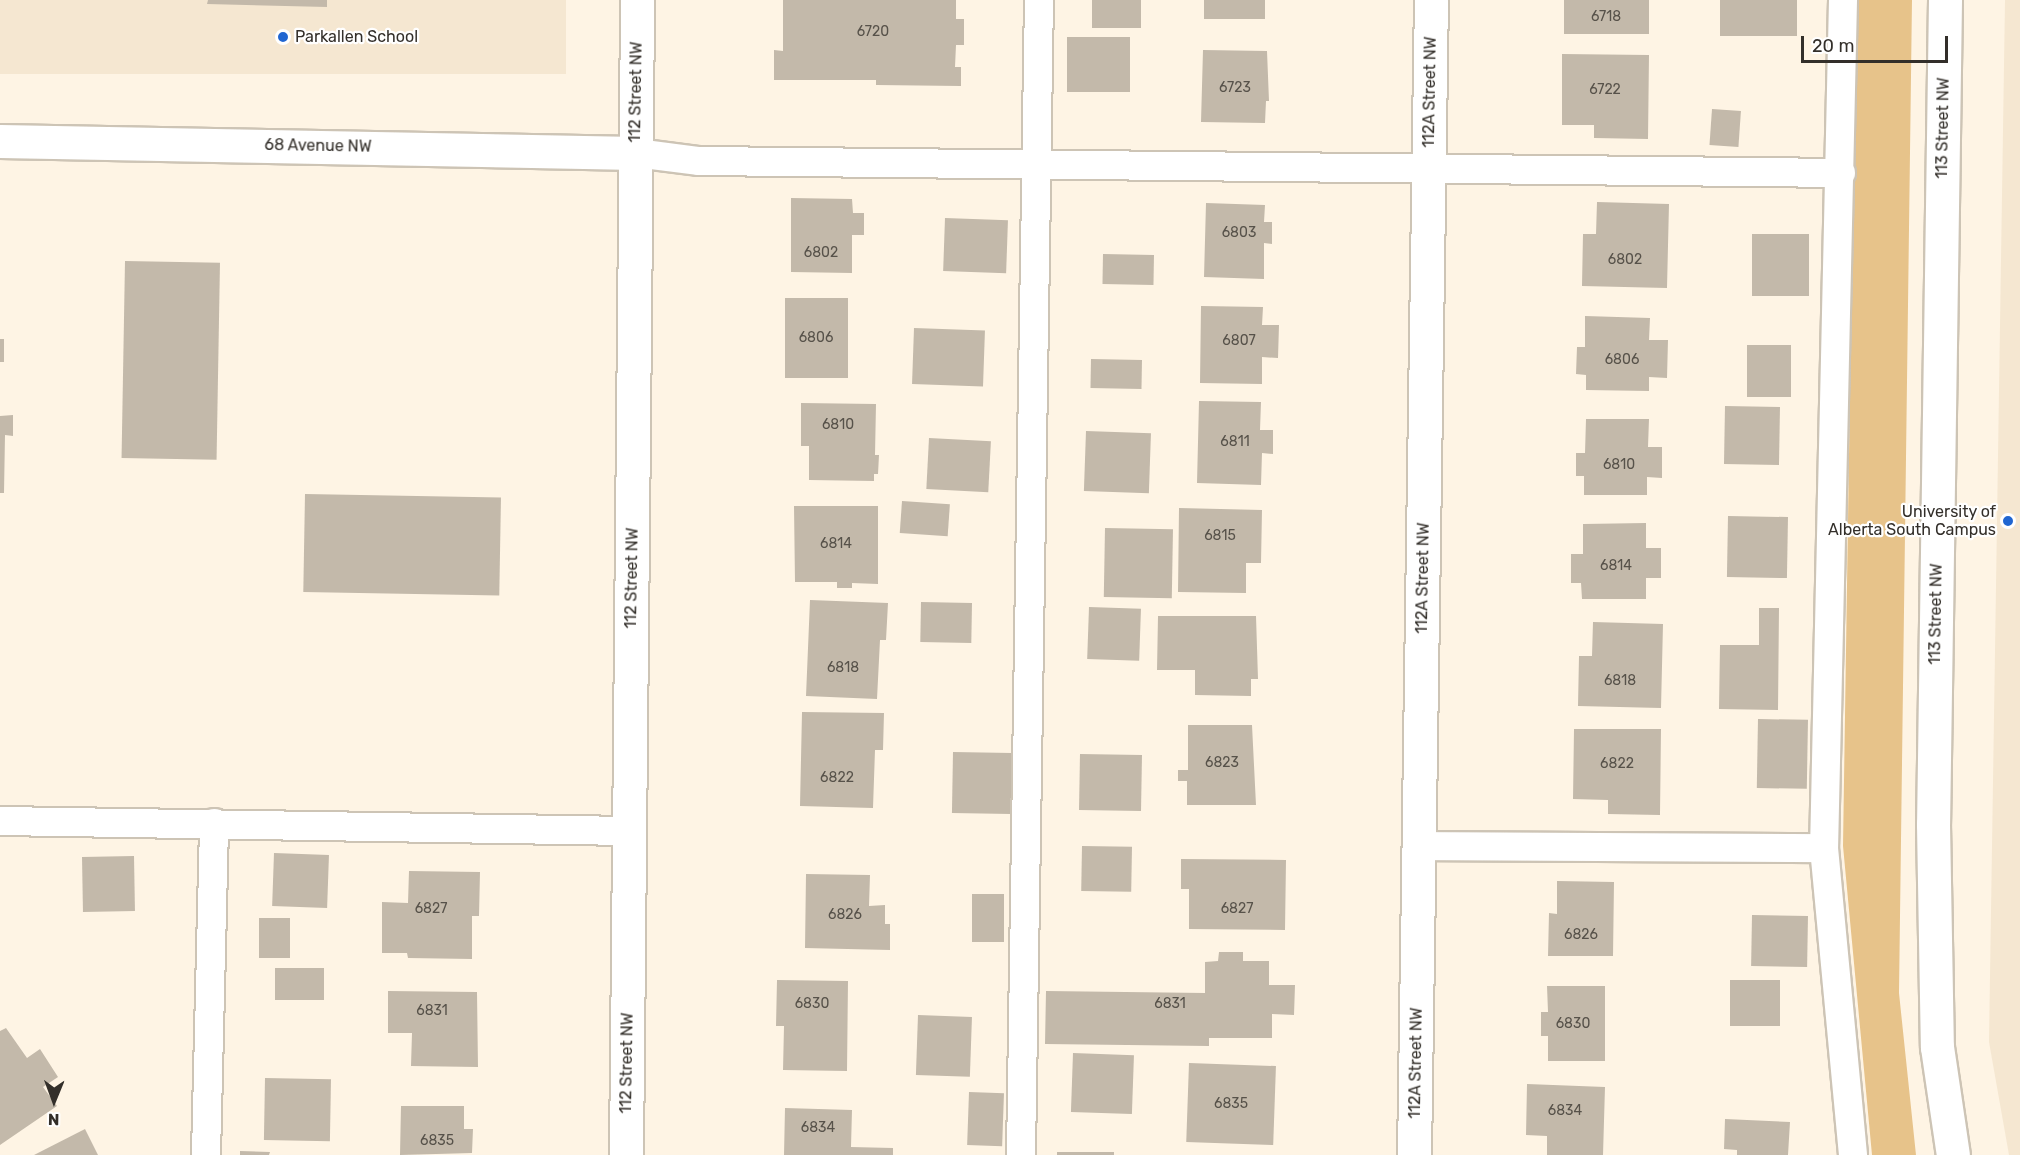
<!DOCTYPE html>
<style>
body{margin:0}
#map{position:relative;width:2020px;height:1155px;overflow:hidden;background:#fef4e4;font-family:Rubik,sans-serif}
div>[style]{position:absolute}
[style*='--x']{left:calc(var(--x)*1px);top:calc(var(--y)*1px);width:calc(var(--w)*1px);rotate:calc(var(--a)*1deg)}
.built>*{inset:0;background:#f5e7d1;transform-origin:0 0}
.green>*{inset:0;background:#e7c38a}
.building>*{inset:0;background:#c3b9aa;transform-origin:0 0}
.roads{filter:drop-shadow(2px 0 #cdc4b5) drop-shadow(-2px 0 #cdc4b5) drop-shadow(0 2px #cdc4b5) drop-shadow(0 -2px #cdc4b5)}
.lane>*{height:28px;margin:-14px;padding:0 14px;transform-origin:14px;border-radius:14px;background:#fff}
.street>*{height:33px;margin:-16.5px;padding:0 16.5px;transform-origin:16.5px;border-radius:16.5px;background:#fff}
.secondary>*{height:33px;margin:-16.5px;padding:0 16.5px;transform-origin:16.5px;border-radius:16.5px;background:#fff}
.dots>*{width:16px;height:16px;translate:-50% -50%;box-sizing:border-box;border:3px solid #fff;border-radius:50%}
span{translate:-50% -50%;white-space:nowrap;text-align:center;line-height:1.15;-webkit-text-stroke:4.5px #fff;paint-order:stroke}
.number-label{font-size:14px;color:#57524a}
.number-label span{-webkit-text-stroke-width:0}
.poi-label{font-size:16px;color:#332f2a}
.left{translate:0 -50%;text-align:left}
.right{translate:-100% -50%;text-align:right}
.street-label{font-size:16px;color:#332f2a}
.north{position:absolute;left:24px;top:1071px;width:60px;height:60px;-webkit-text-stroke:4px #fff;paint-order:stroke;rotate:181deg;font-size:16px;font-weight:700;line-height:24px;text-align:center;color:#332f2a}
.north::after{content:'';display:block;margin:auto;width:21px;height:27px;background:#332f2a;clip-path:polygon(50% 0,100% 100%,50% 72%,0 100%)}
.scale{position:absolute;left:1801px;top:36px;width:147px;height:27px;box-sizing:border-box;border:3px solid #332f2a;border-top:0;padding-left:8px;font-size:18px;line-height:21px;white-space:nowrap;color:#332f2a;-webkit-text-stroke:4px #fff;paint-order:stroke}
</style>
<div id="map">
<div class="built">
<i style="left:0;top:0;width:566px;height:74px"></i>
<i style="clip-path:polygon(2005px 0,2020px 0,2020px 1155px,2009px 1155px,1989px 1042px)"></i>
</div>
<div class="green">
<i style="clip-path:polygon(1856px 0,1912px 0,1899px 993px,1916px 1155px,1872px 1155px,1843px 846px)"></i>
</div>
<div class="building">
<i style="clip-path:polygon(208px 0,327px 0,327px 7px,207px 4px)"></i>
<i style="clip-path:polygon(783px 0,956px 0,956px 19px,964px 19px,964px 45px,956px 45px,955px 67px,961px 67px,961px 86px,876px 85px,876px 80px,774px 80px,774px 50px,783px 51px)"></i>
<i style="left:1092px;top:0;width:49px;height:28px"></i>
<i style="left:1204px;top:0;width:61px;height:19px"></i>
<i style="left:1564px;top:0;width:85px;height:34px"></i>
<i style="left:1720px;top:0;width:77px;height:36px"></i>
<i style="left:1067px;top:37px;width:63px;height:55px"></i>
<i style="clip-path:polygon(1203px 50px,1267px 51px,1269px 101px,1266px 101px,1265px 123px,1201px 122px)"></i>
<i style="clip-path:polygon(1562px 54px,1649px 55px,1648px 139px,1594px 138px,1594px 125px,1562px 125px)"></i>
<i style="left:1712px;top:109px;width:29px;height:36px;rotate:4deg"></i>
<i style="clip-path:polygon(791px 198px,852px 199px,853px 213px,864px 213px,864px 235px,852px 235px,852px 273px,791px 272px)"></i>
<i style="clip-path:polygon(1597px 202px,1669px 204px,1667px 288px,1582px 286px,1583px 234px,1596px 234px)"></i>
<i style="clip-path:polygon(1206px 203px,1265px 205px,1264px 222px,1272px 222px,1272px 244px,1264px 243px,1264px 279px,1204px 277px)"></i>
<i style="left:945px;top:218px;width:63px;height:53px;rotate:2deg"></i>
<i style="left:1752px;top:234px;width:57px;height:62px"></i>
<i style="left:1103px;top:254px;width:51px;height:30px;rotate:1deg"></i>
<i style="left:125px;top:261px;width:95px;height:197px;rotate:1deg"></i>
<i style="left:848px;top:298px;width:80px;height:63px;rotate:90deg"></i>
<i style="clip-path:polygon(1201px 306px,1263px 307px,1262px 325px,1279px 325px,1278px 358px,1262px 357px,1262px 384px,1200px 383px)"></i>
<i style="clip-path:polygon(1585px 316px,1650px 318px,1649px 340px,1668px 340px,1667px 378px,1649px 377px,1649px 391px,1586px 390px,1586px 375px,1576px 374px,1577px 347px,1585px 347px)"></i>
<i style="left:914px;top:328px;width:71px;height:56px;rotate:2deg"></i>
<i style="left:0;top:339px;width:4px;height:23px"></i>
<i style="left:1747px;top:345px;width:44px;height:52px"></i>
<i style="left:1091px;top:359px;width:51px;height:29px;rotate:1deg"></i>
<i style="clip-path:polygon(1199px 401px,1261px 402px,1260px 430px,1273px 430px,1273px 454px,1262px 453px,1261px 485px,1197px 483px)"></i>
<i style="clip-path:polygon(801px 403px,876px 404px,875px 455px,879px 455px,878px 474px,874px 474px,874px 481px,809px 480px,809px 446px,801px 446px)"></i>
<i style="left:1725px;top:406px;width:55px;height:58px;rotate:1deg"></i>
<i style="clip-path:polygon(13px 415px,13px 436px,5px 435px,4px 493px,0 493px,0 416px)"></i>
<i style="clip-path:polygon(1586px 419px,1649px 419px,1648px 447px,1662px 447px,1662px 478px,1647px 477px,1647px 495px,1584px 495px,1584px 476px,1576px 476px,1576px 453px,1585px 453px)"></i>
<i style="left:1086px;top:431px;width:65px;height:60px;rotate:2deg"></i>
<i style="left:929px;top:438px;width:62px;height:51px;rotate:3deg"></i>
<i style="left:305px;top:494px;width:196px;height:98px;rotate:1deg"></i>
<i style="left:902px;top:501px;width:48px;height:32px;rotate:4deg"></i>
<i style="clip-path:polygon(794px 506px,878px 506px,878px 584px,852px 583px,852px 588px,837px 588px,837px 582px,795px 582px)"></i>
<i style="clip-path:polygon(1179px 508px,1262px 510px,1261px 563px,1246px 563px,1246px 593px,1178px 592px)"></i>
<i style="left:1728px;top:516px;width:60px;height:61px;rotate:1deg"></i>
<i style="clip-path:polygon(1646px 523px,1646px 548px,1661px 548px,1661px 578px,1646px 578px,1646px 599px,1582px 599px,1581px 583px,1571px 583px,1571px 554px,1583px 554px,1583px 524px)"></i>
<i style="left:1105px;top:528px;width:68px;height:69px;rotate:1deg"></i>
<i style="clip-path:polygon(810px 600px,888px 603px,886px 640px,880px 640px,877px 699px,806px 696px)"></i>
<i style="left:921px;top:602px;width:51px;height:40px;rotate:1deg"></i>
<i style="left:1089px;top:607px;width:52px;height:52px;rotate:2deg"></i>
<i style="clip-path:polygon(1759px 608px,1779px 608px,1778px 710px,1719px 709px,1720px 645px,1759px 645px)"></i>
<i style="clip-path:polygon(1158px 616px,1256px 616px,1258px 679px,1251px 679px,1251px 696px,1195px 695px,1195px 670px,1157px 670px)"></i>
<i style="clip-path:polygon(1593px 622px,1663px 624px,1661px 708px,1578px 706px,1579px 656px,1592px 656px)"></i>
<i style="clip-path:polygon(802px 712px,884px 713px,883px 750px,875px 750px,873px 808px,800px 806px)"></i>
<i style="left:1758px;top:719px;width:50px;height:69px;rotate:1deg"></i>
<i style="clip-path:polygon(1188px 725px,1252px 725px,1256px 805px,1187px 805px,1187px 781px,1178px 781px,1178px 770px,1188px 770px)"></i>
<i style="clip-path:polygon(1574px 729px,1661px 729px,1660px 815px,1608px 814px,1608px 800px,1573px 799px)"></i>
<i style="left:953px;top:752px;width:59px;height:61px;rotate:1deg"></i>
<i style="left:1080px;top:754px;width:62px;height:56px;rotate:1deg"></i>
<i style="left:1082px;top:846px;width:50px;height:45px;rotate:1deg"></i>
<i style="left:274px;top:853px;width:55px;height:53px;rotate:2deg"></i>
<i style="left:134px;top:856px;width:55px;height:52px;rotate:89deg"></i>
<i style="clip-path:polygon(1181px 859px,1286px 860px,1285px 930px,1189px 929px,1189px 889px,1181px 889px)"></i>
<i style="clip-path:polygon(409px 871px,480px 872px,479px 916px,472px 916px,472px 959px,408px 958px,407px 953px,382px 953px,382px 902px,408px 903px)"></i>
<i style="clip-path:polygon(806px 874px,870px 875px,869px 906px,885px 905px,885px 924px,890px 924px,890px 950px,805px 948px)"></i>
<i style="clip-path:polygon(1557px 881px,1614px 882px,1613px 956px,1548px 956px,1549px 913px,1557px 914px)"></i>
<i style="left:972px;top:894px;width:32px;height:48px"></i>
<i style="left:1752px;top:915px;width:56px;height:51px;rotate:1deg"></i>
<i style="left:259px;top:918px;width:31px;height:40px"></i>
<i style="clip-path:polygon(1219px 952px,1243px 952px,1243px 961px,1269px 961px,1269px 985px,1295px 985px,1294px 1015px,1272px 1014px,1272px 1038px,1209px 1038px,1209px 1046px,1045px 1044px,1046px 991px,1205px 993px,1205px 962px,1218px 961px)"></i>
<i style="left:324px;top:968px;width:32px;height:49px;rotate:90deg"></i>
<i style="clip-path:polygon(777px 980px,848px 981px,847px 1071px,783px 1070px,784px 1026px,776px 1026px)"></i>
<i style="left:1730px;top:980px;width:50px;height:46px"></i>
<i style="clip-path:polygon(1547px 986px,1605px 986px,1605px 1061px,1548px 1061px,1548px 1036px,1541px 1036px,1541px 1012px,1548px 1012px)"></i>
<i style="clip-path:polygon(388px 991px,477px 992px,478px 1067px,411px 1066px,412px 1033px,388px 1033px)"></i>
<i style="left:918px;top:1015px;width:54px;height:60px;rotate:2deg"></i>
<i style="clip-path:polygon(6px 1028px,27px 1058px,40px 1049px,58px 1077px,43px 1087px,57px 1106px,0 1145px,0 1031px)"></i>
<i style="left:1073px;top:1053px;width:61px;height:59px;rotate:2deg"></i>
<i style="left:1189px;top:1063px;width:87px;height:79px;rotate:2deg"></i>
<i style="left:265px;top:1078px;width:66px;height:62px;rotate:1deg"></i>
<i style="clip-path:polygon(1527px 1084px,1605px 1087px,1603px 1155px,1547px 1155px,1547px 1136px,1526px 1135px)"></i>
<i style="left:969px;top:1092px;width:35px;height:53px;rotate:2deg"></i>
<i style="clip-path:polygon(401px 1106px,464px 1106px,464px 1129px,473px 1129px,472px 1153px,400px 1155px)"></i>
<i style="clip-path:polygon(785px 1108px,852px 1110px,851px 1147px,893px 1148px,893px 1155px,784px 1155px)"></i>
<i style="clip-path:polygon(1725px 1119px,1790px 1122px,1788px 1155px,1737px 1155px,1737px 1150px,1724px 1149px)"></i>
<i style="clip-path:polygon(85px 1129px,98px 1155px,34px 1155px)"></i>
<i style="clip-path:polygon(240px 1151px,270px 1152px,269px 1155px,240px 1155px)"></i>
<i style="left:1057px;top:1152px;width:57px;height:3px"></i>
</div>
<div class="roads">
<div class="lane">
<i style="--x:1843;--y:0;--w:848;--a:91.28"></i>
<i style="--x:1824;--y:848;--w:308;--a:84.6"></i>
<i style="--x:636;--y:153;--w:64;--a:7.2"></i>
<i style="--x:699;--y:161;--w:1142;--a:0.6"></i>
<i style="--x:0;--y:821;--w:629;--a:0.91"></i>
<i style="--x:1419;--y:846;--w:405;--a:0.3"></i>
<i style="--x:206;--y:1155;--w:332;--a:-88.6"></i>
<i style="--x:1021;--y:1155;--w:1155;--a:-89.11"></i>
</div>
<div class="street">
<i style="--x:0;--y:141;--w:636;--a:1.08"></i>
<i style="--x:626;--y:1155;--w:1155;--a:-89.45"></i>
<i style="--x:1414;--y:1155;--w:1155;--a:-89.16"></i>
</div>
<div class="secondary">
<i style="--x:1945;--y:0;--w:824;--a:90.83"></i>
<i style="--x:1933;--y:824;--w:223;--a:89"></i>
<i style="--x:1937;--y:1047;--w:109;--a:81.6"></i>
</div>
</div>
<div class="dots">
<i style="left:283px;top:37px;background:#2066d1"></i>
<i style="left:2008px;top:521px;background:#2066d1"></i>
</div>
<div class="number-label">
<span style="left:1606px;top:17px">6718</span>
<span style="left:873px;top:32px">6720</span>
<span style="left:1235px;top:88px">6723</span>
<span style="left:1605px;top:90px">6722</span>
<span style="left:1239px;top:233px">6803</span>
<span style="left:821px;top:253px">6802</span>
<span style="left:1625px;top:260px">6802</span>
<span style="left:816px;top:338px">6806</span>
<span style="left:1239px;top:341px">6807</span>
<span style="left:1622px;top:360px">6806</span>
<span style="left:838px;top:425px">6810</span>
<span style="left:1235px;top:442px">6811</span>
<span style="left:1619px;top:465px">6810</span>
<span style="left:1220px;top:536px">6815</span>
<span style="left:836px;top:544px">6814</span>
<span style="left:1616px;top:566px">6814</span>
<span style="left:843px;top:668px">6818</span>
<span style="left:1620px;top:681px">6818</span>
<span style="left:1222px;top:763px">6823</span>
<span style="left:1617px;top:764px">6822</span>
<span style="left:837px;top:778px">6822</span>
<span style="left:431px;top:909px">6827</span>
<span style="left:1237px;top:909px">6827</span>
<span style="left:845px;top:915px">6826</span>
<span style="left:1581px;top:935px">6826</span>
<span style="left:812px;top:1004px">6830</span>
<span style="left:1170px;top:1004px">6831</span>
<span style="left:432px;top:1011px">6831</span>
<span style="left:1573px;top:1024px">6830</span>
<span style="left:1231px;top:1104px">6835</span>
<span style="left:1565px;top:1111px">6834</span>
<span style="left:818px;top:1128px">6834</span>
<span style="left:437px;top:1141px">6835</span>
</div>
<div class="poi-label">
<span class="left" style="left:295px;top:37px">Parkallen School</span>
<span class="right" style="left:1996px;top:521px">University of<br>Alberta South Campus</span>
</div>
<div class="street-label">
<span style="left:636px;top:92px;rotate:-89deg">112 Street NW</span>
<span style="left:1430px;top:92px;rotate:-89deg">112A Street NW</span>
<span style="left:1943px;top:128px;rotate:-89deg">113 Street NW</span>
<span style="left:318px;top:146px;rotate:1deg">68 Avenue NW</span>
<span style="left:632px;top:578px;rotate:-89deg">112 Street NW</span>
<span style="left:1423px;top:578px;rotate:-89deg">112A Street NW</span>
<span style="left:1936px;top:614px;rotate:-89deg">113 Street NW</span>
<span style="left:627px;top:1063px;rotate:-89deg">112 Street NW</span>
<span style="left:1416px;top:1063px;rotate:-89deg">112A Street NW</span>
</div>
<div class="north">N</div>
<div class="scale">20 m</div>
</div>
